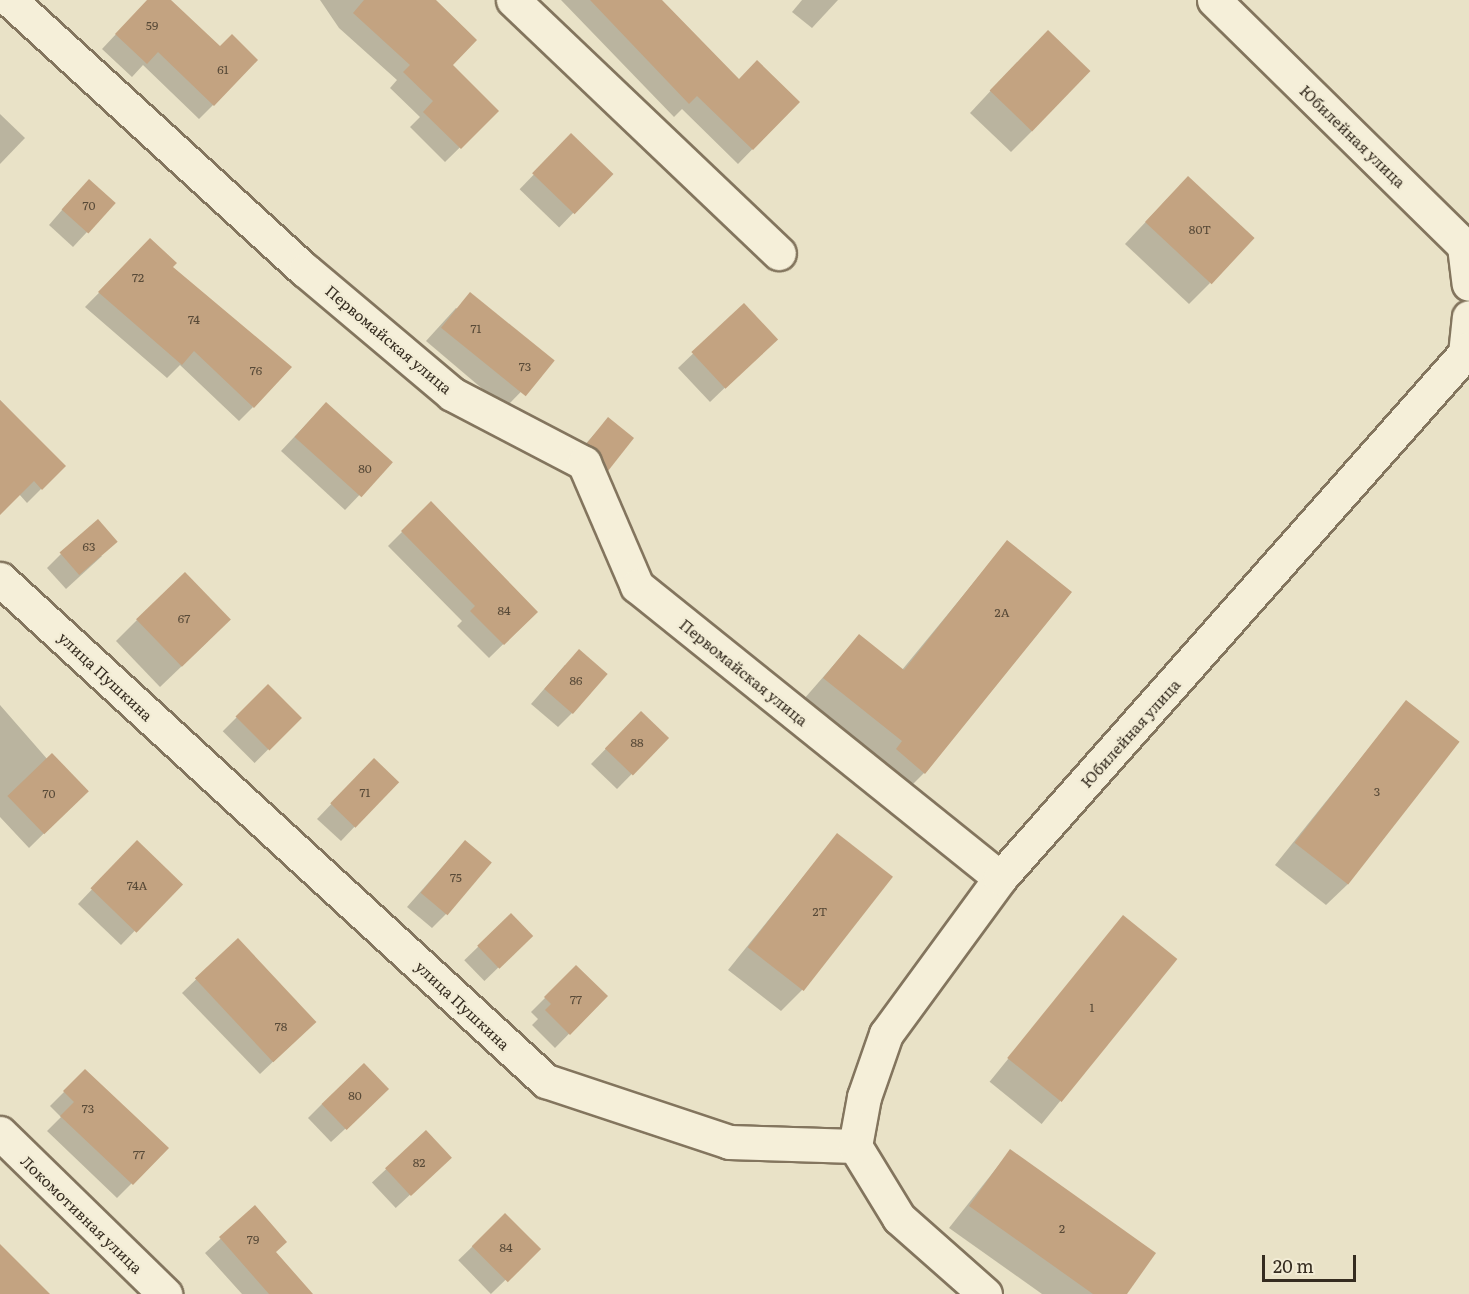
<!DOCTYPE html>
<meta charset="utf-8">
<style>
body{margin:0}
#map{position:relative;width:1469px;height:1294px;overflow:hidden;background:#e9e2c7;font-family:Literata,serif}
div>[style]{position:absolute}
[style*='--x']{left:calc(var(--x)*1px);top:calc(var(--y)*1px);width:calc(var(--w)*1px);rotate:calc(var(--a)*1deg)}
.shadow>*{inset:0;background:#0003;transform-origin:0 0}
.building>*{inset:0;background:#c3a381;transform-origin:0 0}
.roads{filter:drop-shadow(2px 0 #83755e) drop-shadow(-2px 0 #83755e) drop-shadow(0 2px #83755e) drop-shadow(0 -2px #83755e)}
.street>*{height:33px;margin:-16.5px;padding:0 16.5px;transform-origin:16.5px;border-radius:16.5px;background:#f5efd9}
.secondary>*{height:33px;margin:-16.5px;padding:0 16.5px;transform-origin:16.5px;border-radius:16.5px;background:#f5efd9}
span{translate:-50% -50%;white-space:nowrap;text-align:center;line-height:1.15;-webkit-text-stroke:4.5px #f2ecd5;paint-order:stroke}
.number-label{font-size:12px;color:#584a38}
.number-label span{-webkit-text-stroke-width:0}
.street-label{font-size:15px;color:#352c20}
.scale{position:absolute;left:1262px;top:1255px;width:94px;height:27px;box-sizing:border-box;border:3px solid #352c20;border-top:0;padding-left:8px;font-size:18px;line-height:21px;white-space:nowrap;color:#352c20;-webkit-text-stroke:4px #f2ecd5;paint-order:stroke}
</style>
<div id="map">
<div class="shadow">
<i style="clip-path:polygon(148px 0,169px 0,220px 48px,213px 105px,199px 119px,143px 65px,132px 77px,102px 49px)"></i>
<i style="clip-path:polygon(320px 0,430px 0,451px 65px,497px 111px,445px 162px,410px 127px,420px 117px,390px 88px,397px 80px,339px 28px)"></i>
<i style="clip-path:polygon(561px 0,660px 0,739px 81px,798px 102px,738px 164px,682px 109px,674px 117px)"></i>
<i style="clip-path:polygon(802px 0,838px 0,812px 28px,792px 12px)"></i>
<i style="clip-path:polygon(1026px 53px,1032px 131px,1011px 152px,970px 113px)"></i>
<i style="clip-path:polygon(0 114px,25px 138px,0 164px)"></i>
<i style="left:571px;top:136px;width:55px;height:74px;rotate:44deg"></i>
<i style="clip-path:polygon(75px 195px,114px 203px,73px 247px,49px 225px)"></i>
<i style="clip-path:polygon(1167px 199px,1210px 283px,1189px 304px,1125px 244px)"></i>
<i style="clip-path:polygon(151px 240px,253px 407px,239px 421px,180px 365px,167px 378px,85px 307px)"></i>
<i style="clip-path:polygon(744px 305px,761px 353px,710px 402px,678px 368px)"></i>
<i style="clip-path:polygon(456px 308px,551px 361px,505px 408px,426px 341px)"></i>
<i style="clip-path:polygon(0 400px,64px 466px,27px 503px,19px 494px,0 513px)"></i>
<i style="clip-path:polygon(312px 418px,391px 462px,345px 510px,281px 451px)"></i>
<i style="clip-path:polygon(608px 419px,632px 439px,593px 484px,573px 458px)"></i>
<i style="clip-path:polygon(431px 503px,536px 612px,489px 658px,457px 626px,462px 621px,388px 546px)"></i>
<i style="clip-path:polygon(1007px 542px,924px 773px,904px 793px,877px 770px,883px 762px,804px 699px,859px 636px,902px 670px)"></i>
<i style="clip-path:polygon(61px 554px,102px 556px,66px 589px,47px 568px)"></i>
<i style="clip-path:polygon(137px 620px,208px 641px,160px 687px,116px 641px)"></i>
<i style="clip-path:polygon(565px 665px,572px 713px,558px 727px,531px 704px)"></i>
<i style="left:268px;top:686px;width:45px;height:64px;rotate:45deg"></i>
<i style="clip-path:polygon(1406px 702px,1348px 884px,1326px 905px,1275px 865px)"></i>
<i style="clip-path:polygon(0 705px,48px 760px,87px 791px,29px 848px,0 817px)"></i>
<i style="clip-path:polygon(627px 727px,667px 738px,617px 789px,591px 764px)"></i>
<i style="clip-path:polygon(360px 774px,397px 782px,341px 841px,317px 819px)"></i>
<i style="clip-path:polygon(837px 835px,802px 990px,781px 1011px,728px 970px)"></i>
<i style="clip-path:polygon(123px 857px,180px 884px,121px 945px,78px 904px)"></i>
<i style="clip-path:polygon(451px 857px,446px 914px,432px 928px,407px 907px)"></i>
<i style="left:511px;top:915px;width:29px;height:65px;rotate:46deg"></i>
<i style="left:1123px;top:917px;width:67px;height:212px;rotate:39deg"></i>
<i style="clip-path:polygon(237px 940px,299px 1037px,260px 1074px,182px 993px)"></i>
<i style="clip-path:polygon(576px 967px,606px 996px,555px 1048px,532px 1025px,538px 1019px,531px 1012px)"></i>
<i style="clip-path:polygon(85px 1071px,167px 1148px,117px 1198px,47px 1131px,61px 1117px,50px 1106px)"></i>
<i style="clip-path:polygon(322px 1104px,372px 1104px,331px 1142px,308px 1118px)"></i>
<i style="left:426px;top:1132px;width:35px;height:74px;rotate:47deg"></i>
<i style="clip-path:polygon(1010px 1151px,1125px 1294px,1042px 1294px,949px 1228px)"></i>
<i style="clip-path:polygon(255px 1207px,274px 1253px,311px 1294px,242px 1294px,205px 1253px)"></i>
<i style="left:505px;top:1215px;width:47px;height:65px;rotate:46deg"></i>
</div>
<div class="building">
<i style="clip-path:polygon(147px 0,171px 0,220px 46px,232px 34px,258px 60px,214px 106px,158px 52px,147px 64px,115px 34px)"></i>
<i style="clip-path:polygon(364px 0,436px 0,477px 40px,453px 65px,499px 111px,461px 149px,423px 112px,433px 101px,403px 72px,410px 65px,353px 13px)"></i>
<i style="clip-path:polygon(590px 0,662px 0,739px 79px,757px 60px,800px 102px,753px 150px,697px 96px,689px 104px)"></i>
<i style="left:1048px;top:30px;width:59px;height:84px;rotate:44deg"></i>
<i style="left:571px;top:133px;width:59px;height:56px;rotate:44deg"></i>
<i style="left:1188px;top:176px;width:91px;height:63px;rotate:43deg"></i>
<i style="left:89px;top:179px;width:36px;height:41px;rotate:42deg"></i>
<i style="clip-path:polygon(150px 238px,177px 263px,173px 267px,292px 367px,254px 408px,194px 351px,182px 365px,98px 292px)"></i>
<i style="left:470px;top:292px;width:109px;height:46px;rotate:39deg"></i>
<i style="left:744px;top:303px;width:50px;height:72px;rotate:47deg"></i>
<i style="clip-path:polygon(0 400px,66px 466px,42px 490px,34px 481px,0 515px)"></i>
<i style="left:326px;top:402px;width:90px;height:47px;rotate:42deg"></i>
<i style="clip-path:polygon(608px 417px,634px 438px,608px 471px,587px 443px)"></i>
<i style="clip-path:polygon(431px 501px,538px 612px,504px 645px,470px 611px,475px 606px,401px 531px)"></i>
<i style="left:98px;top:519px;width:30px;height:51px;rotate:49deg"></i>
<i style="clip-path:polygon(1007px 540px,1072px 592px,925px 774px,896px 749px,902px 741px,823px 678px,859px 634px,904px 670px)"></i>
<i style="left:185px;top:572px;width:66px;height:68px;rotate:46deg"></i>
<i style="left:579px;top:649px;width:38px;height:53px;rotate:41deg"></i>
<i style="left:268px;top:684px;width:48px;height:46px;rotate:45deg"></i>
<i style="left:1406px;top:700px;width:68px;height:181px;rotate:38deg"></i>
<i style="left:641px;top:711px;width:39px;height:52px;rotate:44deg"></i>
<i style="left:52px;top:753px;width:53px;height:62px;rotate:46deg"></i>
<i style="left:374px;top:758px;width:35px;height:63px;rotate:44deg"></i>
<i style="left:837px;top:833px;width:71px;height:145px;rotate:38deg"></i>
<i style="left:137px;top:840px;width:64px;height:67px;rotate:44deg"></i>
<i style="left:465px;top:840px;width:35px;height:69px;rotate:40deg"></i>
<i style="left:511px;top:913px;width:32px;height:47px;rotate:46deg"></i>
<i style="left:1123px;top:915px;width:70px;height:184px;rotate:39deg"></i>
<i style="left:238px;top:938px;width:115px;height:59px;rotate:47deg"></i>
<i style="clip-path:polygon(576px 965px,608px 996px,570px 1035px,545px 1010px,551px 1004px,544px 997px)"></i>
<i style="left:364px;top:1063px;width:36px;height:59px;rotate:46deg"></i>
<i style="clip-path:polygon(85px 1069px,169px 1148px,133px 1185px,60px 1116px,74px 1102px,63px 1091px)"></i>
<i style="left:426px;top:1130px;width:38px;height:56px;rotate:47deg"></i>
<i style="clip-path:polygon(1010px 1149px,1156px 1253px,1127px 1294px,1093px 1294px,969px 1206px)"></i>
<i style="clip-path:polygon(255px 1205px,287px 1242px,276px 1252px,313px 1294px,269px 1294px,219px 1237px)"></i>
<i style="left:505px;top:1213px;width:51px;height:47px;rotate:45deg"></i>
<i style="clip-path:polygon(0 1244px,50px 1294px,0 1294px)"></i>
</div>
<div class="roads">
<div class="street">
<i style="--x:10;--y:0;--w:400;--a:42.5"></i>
<i style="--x:305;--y:270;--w:192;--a:40.1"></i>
<i style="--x:452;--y:394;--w:149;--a:27.6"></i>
<i style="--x:584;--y:463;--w:134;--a:66.7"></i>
<i style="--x:637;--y:586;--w:466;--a:38.8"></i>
<i style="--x:513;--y:0;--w:367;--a:43.6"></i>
<i style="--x:0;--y:579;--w:742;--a:42.6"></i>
<i style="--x:546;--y:1081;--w:193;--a:18.4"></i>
<i style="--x:729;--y:1142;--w:126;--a:1.8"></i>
<i style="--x:0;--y:1133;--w:231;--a:44.3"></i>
</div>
<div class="secondary">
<i style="--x:1214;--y:0;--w:351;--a:44.5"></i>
<i style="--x:1464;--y:246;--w:38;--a:83"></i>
<i style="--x:1465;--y:354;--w:37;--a:-84"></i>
<i style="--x:985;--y:1294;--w:115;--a:-138.5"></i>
<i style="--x:899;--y:1218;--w:84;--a:-121.4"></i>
<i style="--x:855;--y:1146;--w:50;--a:-79.6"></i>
<i style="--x:864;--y:1097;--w:67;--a:-70.8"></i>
<i style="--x:886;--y:1034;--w:193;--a:-53.8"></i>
<i style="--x:1000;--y:878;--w:707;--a:-48.44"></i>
</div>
</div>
<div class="number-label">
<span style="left:152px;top:26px">59</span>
<span style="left:223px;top:70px">61</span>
<span style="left:89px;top:206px">70</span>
<span style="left:1200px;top:230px">80Т</span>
<span style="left:138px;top:278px">72</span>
<span style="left:194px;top:320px">74</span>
<span style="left:476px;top:329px">71</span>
<span style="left:525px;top:367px">73</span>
<span style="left:256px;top:371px">76</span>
<span style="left:365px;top:469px">80</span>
<span style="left:89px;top:547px">63</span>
<span style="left:504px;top:611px">84</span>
<span style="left:1002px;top:613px">2А</span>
<span style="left:184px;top:619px">67</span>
<span style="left:576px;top:681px">86</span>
<span style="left:637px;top:743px">88</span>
<span style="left:1377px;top:792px">3</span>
<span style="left:365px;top:793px">71</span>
<span style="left:49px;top:794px">70</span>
<span style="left:456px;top:878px">75</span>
<span style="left:137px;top:886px">74А</span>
<span style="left:820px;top:912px">2Т</span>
<span style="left:576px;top:1000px">77</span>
<span style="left:1092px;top:1008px">1</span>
<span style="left:281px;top:1027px">78</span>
<span style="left:355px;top:1096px">80</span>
<span style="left:88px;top:1109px">73</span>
<span style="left:139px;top:1155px">77</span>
<span style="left:419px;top:1163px">82</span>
<span style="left:1062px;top:1229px">2</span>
<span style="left:253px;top:1240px">79</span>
<span style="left:506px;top:1248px">84</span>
</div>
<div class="street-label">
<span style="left:1353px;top:136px;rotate:44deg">Юбилейная улица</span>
<span style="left:389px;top:339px;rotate:40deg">Первомайская улица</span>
<span style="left:744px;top:672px;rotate:39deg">Первомайская улица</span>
<span style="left:106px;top:676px;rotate:43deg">улица Пушкина</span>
<span style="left:1130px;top:733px;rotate:-48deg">Юбилейная улица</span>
<span style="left:463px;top:1005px;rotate:43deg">улица Пушкина</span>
<span style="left:82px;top:1214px;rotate:44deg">Локомотивная улица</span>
</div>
<div class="scale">20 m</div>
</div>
